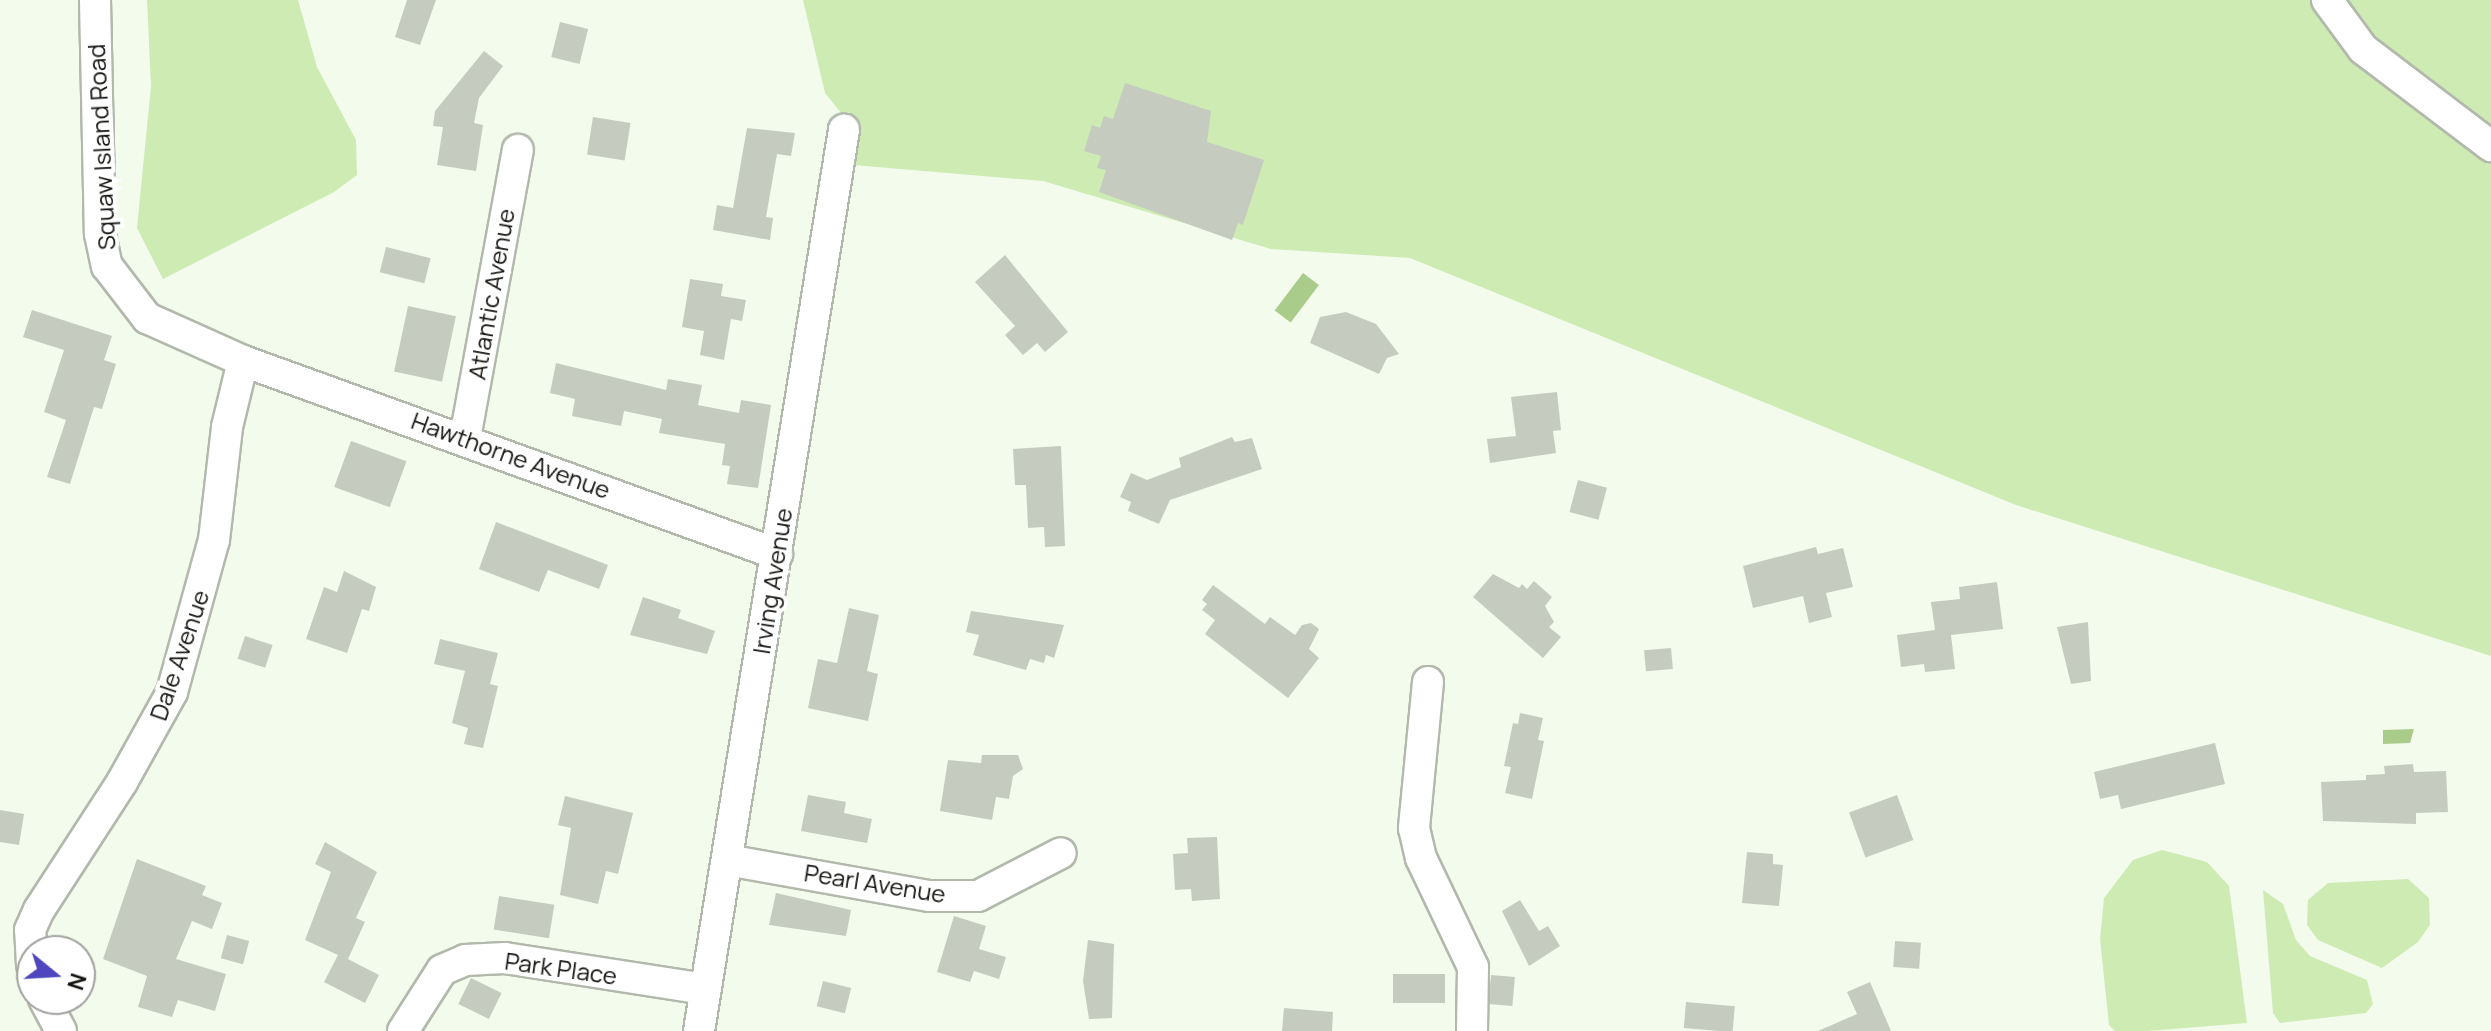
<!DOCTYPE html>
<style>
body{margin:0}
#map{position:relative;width:2491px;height:1031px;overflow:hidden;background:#f3fbed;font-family:Manrope,sans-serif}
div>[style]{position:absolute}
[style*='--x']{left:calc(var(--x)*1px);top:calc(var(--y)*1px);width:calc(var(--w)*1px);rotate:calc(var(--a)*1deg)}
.green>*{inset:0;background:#ceebb4}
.water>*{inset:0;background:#aacc8a;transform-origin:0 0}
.building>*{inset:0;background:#c5ccbf;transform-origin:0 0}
.roads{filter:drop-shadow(2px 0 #b2b9ac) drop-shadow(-2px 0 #b2b9ac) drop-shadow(0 2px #b2b9ac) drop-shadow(0 -2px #b2b9ac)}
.minor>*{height:30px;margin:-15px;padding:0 15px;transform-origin:15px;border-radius:15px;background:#fff}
span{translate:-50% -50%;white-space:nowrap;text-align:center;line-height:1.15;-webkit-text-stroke:8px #fff;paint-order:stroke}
.street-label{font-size:24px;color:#131510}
.north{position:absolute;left:16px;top:935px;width:80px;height:80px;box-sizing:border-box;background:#fff;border:2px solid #a1a19f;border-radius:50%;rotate:108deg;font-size:22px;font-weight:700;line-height:32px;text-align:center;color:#131510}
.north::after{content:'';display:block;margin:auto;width:28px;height:36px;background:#5047be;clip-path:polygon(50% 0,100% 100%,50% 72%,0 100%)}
</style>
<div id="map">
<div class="green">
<i style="clip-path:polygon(147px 0,298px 0,317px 67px,356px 140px,357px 175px,334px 192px,163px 279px,137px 228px,151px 86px)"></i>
<i style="clip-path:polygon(803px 0,2491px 0,2491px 656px,2016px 505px,1410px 258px,1271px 249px,1043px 181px,853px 165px,854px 129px,825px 93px)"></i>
<i style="clip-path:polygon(2162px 850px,2207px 862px,2229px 886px,2247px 1023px,2148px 1031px,2115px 1031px,2109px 1025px,2100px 939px,2104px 898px,2133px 860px)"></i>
<i style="clip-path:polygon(2408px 879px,2429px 898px,2430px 925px,2418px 942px,2382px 968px,2318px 940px,2307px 925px,2308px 900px,2328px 883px)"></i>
<i style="clip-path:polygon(2263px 890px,2283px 904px,2296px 940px,2310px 956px,2367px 980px,2373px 1004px,2366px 1013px,2280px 1023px,2273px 1013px)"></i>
</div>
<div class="water">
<i style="left:1303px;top:273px;width:20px;height:47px;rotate:37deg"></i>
<i style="clip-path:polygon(2414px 729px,2410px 743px,2383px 744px,2383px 730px)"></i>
</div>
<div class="building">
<i style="clip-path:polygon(407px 0,436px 0,420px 45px,395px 37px)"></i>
<i style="left:560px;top:22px;width:29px;height:36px;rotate:14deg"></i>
<i style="clip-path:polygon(484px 51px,503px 66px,479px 98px,474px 123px,483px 125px,476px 171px,437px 165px,443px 127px,433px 126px,435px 111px)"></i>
<i style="clip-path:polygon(1125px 83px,1211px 111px,1207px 142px,1264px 160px,1243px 225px,1238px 223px,1232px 240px,1099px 192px,1106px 170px,1097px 168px,1101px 156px,1084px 151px,1092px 125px,1100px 128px,1104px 116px,1113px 119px)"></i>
<i style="left:593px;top:117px;width:38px;height:38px;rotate:9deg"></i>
<i style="clip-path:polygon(747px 128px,795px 133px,791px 156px,777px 154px,766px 217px,773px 218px,770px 240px,713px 230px,717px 205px,733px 208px)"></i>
<i style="left:386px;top:247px;width:46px;height:26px;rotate:14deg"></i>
<i style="clip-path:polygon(1005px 255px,1068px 332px,1045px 352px,1037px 343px,1023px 355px,1005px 335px,1015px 326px,975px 282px)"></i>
<i style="clip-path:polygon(690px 279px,723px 284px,721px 296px,746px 300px,742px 321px,731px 319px,724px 360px,700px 355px,704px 331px,682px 327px)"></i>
<i style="left:408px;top:306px;width:49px;height:67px;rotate:12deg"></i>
<i style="clip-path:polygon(32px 310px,112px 336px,104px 360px,116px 364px,102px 409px,94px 407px,70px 484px,47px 477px,66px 420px,44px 412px,64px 350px,23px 337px)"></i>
<i style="clip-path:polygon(1346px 312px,1376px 324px,1399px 354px,1387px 358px,1379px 374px,1310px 343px,1320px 317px)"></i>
<i style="clip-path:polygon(556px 363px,666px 390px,668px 379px,702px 385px,698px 405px,739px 413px,741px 400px,771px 405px,758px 488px,727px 484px,730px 466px,722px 465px,725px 444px,659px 433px,662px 419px,624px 411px,621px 426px,572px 416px,575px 399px,550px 393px)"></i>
<i style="clip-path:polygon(1557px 392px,1561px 430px,1553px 431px,1556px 453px,1490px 463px,1487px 439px,1516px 436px,1511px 397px)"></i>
<i style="clip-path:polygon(1232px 437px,1235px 442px,1252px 438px,1262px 469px,1170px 500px,1159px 524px,1128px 511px,1131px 502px,1120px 497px,1131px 473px,1147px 480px,1181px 467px,1179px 458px)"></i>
<i style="left:351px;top:441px;width:59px;height:49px;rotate:20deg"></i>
<i style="clip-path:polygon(1061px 446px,1065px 546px,1045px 547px,1044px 527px,1028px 528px,1026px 485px,1015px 485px,1013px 449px)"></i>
<i style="left:1578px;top:480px;width:30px;height:33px;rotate:15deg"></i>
<i style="clip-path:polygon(496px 522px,608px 565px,599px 589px,548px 570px,539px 592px,479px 569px)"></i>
<i style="clip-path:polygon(1816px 547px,1818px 554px,1843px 548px,1853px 587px,1826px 593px,1832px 617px,1809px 623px,1803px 596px,1753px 608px,1743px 566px)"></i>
<i style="clip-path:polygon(344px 571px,376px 587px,369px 611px,362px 609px,347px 653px,306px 639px,324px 587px,337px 592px)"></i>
<i style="clip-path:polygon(1493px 574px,1519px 588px,1522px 584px,1527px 589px,1534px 581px,1552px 597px,1545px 606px,1554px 622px,1549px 627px,1561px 637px,1543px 658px,1473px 597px)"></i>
<i style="clip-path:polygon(1997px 582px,2003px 629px,1951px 635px,1955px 669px,1925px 672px,1924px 664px,1901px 667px,1897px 635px,1935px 630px,1931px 602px,1960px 599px,1959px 587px)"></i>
<i style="clip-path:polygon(1213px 585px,1265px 624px,1270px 617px,1295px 635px,1302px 625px,1311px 623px,1319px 629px,1309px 649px,1319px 658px,1288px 698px,1205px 634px,1215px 620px,1202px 610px,1207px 604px,1202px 600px)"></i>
<i style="clip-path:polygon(643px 597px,681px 610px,678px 618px,715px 631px,707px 654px,630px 635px)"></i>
<i style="clip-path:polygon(849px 608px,879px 615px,867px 671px,878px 674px,868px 721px,808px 708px,818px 659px,837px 663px)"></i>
<i style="clip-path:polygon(971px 611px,1064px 625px,1054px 658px,1046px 655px,1044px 663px,1030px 659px,1026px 670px,973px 655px,979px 635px,966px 632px)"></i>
<i style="clip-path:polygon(2088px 622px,2091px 681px,2071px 684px,2057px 627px)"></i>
<i style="left:245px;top:636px;width:29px;height:24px;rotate:18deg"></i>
<i style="clip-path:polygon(440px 639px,498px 653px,490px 684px,498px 686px,483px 748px,464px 744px,468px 728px,452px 723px,465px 671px,434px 664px)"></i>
<i style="left:1671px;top:648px;width:21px;height:27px;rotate:85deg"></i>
<i style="clip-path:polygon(1520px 713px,1543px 718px,1538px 740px,1544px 741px,1532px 799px,1505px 793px,1511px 767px,1504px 766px,1513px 723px,1518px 724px)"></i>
<i style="clip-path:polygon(2215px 743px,2225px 784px,2121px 809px,2118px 795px,2100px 799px,2094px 772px)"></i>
<i style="clip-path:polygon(982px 755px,1018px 755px,1023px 769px,1013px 776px,1009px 799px,996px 797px,992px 820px,940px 811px,948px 760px,981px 763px)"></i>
<i style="clip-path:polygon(2413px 764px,2414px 772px,2446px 771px,2448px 812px,2416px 813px,2416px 824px,2323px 821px,2321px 782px,2366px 780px,2366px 775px,2385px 774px,2384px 766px)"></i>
<i style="clip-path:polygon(808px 795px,846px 802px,844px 813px,872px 819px,867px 843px,801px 831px)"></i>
<i style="left:1897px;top:795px;width:48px;height:51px;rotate:70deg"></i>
<i style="clip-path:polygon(565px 796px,633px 813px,618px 874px,606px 871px,598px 904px,560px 895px,571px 828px,558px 825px)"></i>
<i style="clip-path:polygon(0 810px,24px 814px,19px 845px,0 842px)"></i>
<i style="clip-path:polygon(1217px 837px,1220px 899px,1192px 901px,1191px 889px,1175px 890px,1173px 854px,1188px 853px,1187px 838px)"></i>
<i style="clip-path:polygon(325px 842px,377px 872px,356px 918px,365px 922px,348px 959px,379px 975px,365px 1003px,324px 982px,338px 955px,305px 940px,331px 872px,315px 864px)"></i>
<i style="clip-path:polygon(1747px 852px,1773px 854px,1773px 864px,1783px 865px,1779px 906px,1742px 903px)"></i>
<i style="clip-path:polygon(137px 859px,206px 886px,202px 895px,222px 903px,212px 929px,192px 921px,176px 959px,226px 974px,215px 1011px,178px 1000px,172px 1017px,138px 1007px,147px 976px,103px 959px)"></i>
<i style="clip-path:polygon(776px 893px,851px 910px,846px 936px,769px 925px)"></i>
<i style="left:499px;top:896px;width:56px;height:34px;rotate:9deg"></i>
<i style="clip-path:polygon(1520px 900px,1539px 931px,1548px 926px,1560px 946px,1529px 966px,1502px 911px)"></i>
<i style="clip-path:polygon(954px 916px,986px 926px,979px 949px,1006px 957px,999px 979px,974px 971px,970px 982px,937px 972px)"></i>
<i style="left:227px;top:935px;width:23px;height:24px;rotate:15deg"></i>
<i style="clip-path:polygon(1088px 940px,1114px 944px,1112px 1018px,1089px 1019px,1083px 981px)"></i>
<i style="left:1895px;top:941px;width:26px;height:26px;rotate:4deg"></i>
<i style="left:1393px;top:974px;width:52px;height:29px"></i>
<i style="left:1491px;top:975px;width:24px;height:29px;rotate:5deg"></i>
<i style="left:471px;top:978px;width:34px;height:29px;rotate:26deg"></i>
<i style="left:823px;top:981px;width:29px;height:26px;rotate:14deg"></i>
<i style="clip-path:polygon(1870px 982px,1891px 1031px,1818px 1031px,1857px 1014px,1847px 992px)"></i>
<i style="left:1686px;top:1002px;width:49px;height:26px;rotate:5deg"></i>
<i style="clip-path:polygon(1284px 1008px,1333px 1012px,1332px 1031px,1282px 1031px)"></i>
</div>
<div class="roads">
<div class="minor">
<i style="--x:95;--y:0;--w:234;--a:88.8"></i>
<i style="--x:100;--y:234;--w:33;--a:78"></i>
<i style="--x:107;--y:266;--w:66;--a:52.4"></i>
<i style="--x:147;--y:318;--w:105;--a:24.1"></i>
<i style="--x:243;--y:361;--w:568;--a:19.87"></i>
<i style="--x:2327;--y:0;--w:61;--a:53.7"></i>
<i style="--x:2363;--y:49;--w:161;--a:37.2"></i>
<i style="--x:465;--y:438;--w:293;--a:-79.6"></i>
<i style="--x:1428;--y:682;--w:147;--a:95.5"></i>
<i style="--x:1414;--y:828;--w:31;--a:77"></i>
<i style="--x:1421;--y:858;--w:121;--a:64.5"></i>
<i style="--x:1473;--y:967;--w:64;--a:90.9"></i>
<i style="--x:727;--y:860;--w:205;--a:10.1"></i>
<i style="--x:929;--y:896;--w:49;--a:0"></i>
<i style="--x:978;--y:896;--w:93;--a:-27.4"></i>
<i style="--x:32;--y:965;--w:35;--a:-93"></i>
<i style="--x:30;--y:930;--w:22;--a:-66"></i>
<i style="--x:39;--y:910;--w:153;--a:-57"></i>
<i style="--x:122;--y:782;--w:103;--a:-60.9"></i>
<i style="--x:172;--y:692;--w:158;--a:-74.6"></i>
<i style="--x:214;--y:540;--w:114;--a:-83.4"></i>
<i style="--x:227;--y:427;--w:68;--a:-76.4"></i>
<i style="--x:44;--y:999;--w:36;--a:62"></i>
<i style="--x:403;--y:1031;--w:72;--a:-57.4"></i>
<i style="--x:442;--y:970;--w:25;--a:-23"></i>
<i style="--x:465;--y:960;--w:40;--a:-2.9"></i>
<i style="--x:505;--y:958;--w:203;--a:8.8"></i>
<i style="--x:699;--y:1031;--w:913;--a:-80.86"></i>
</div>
</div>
<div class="street-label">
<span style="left:101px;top:147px;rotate:-93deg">Squaw Island Road</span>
<span style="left:491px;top:294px;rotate:-80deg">Atlantic Avenue</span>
<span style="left:511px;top:455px;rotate:20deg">Hawthorne Avenue</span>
<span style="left:772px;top:581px;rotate:-81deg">Irving Avenue</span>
<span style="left:179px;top:655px;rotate:-71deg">Dale Avenue</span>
<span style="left:875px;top:883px;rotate:9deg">Pearl Avenue</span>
<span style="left:561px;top:968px;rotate:8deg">Park Place</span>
</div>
<div class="north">N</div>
</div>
